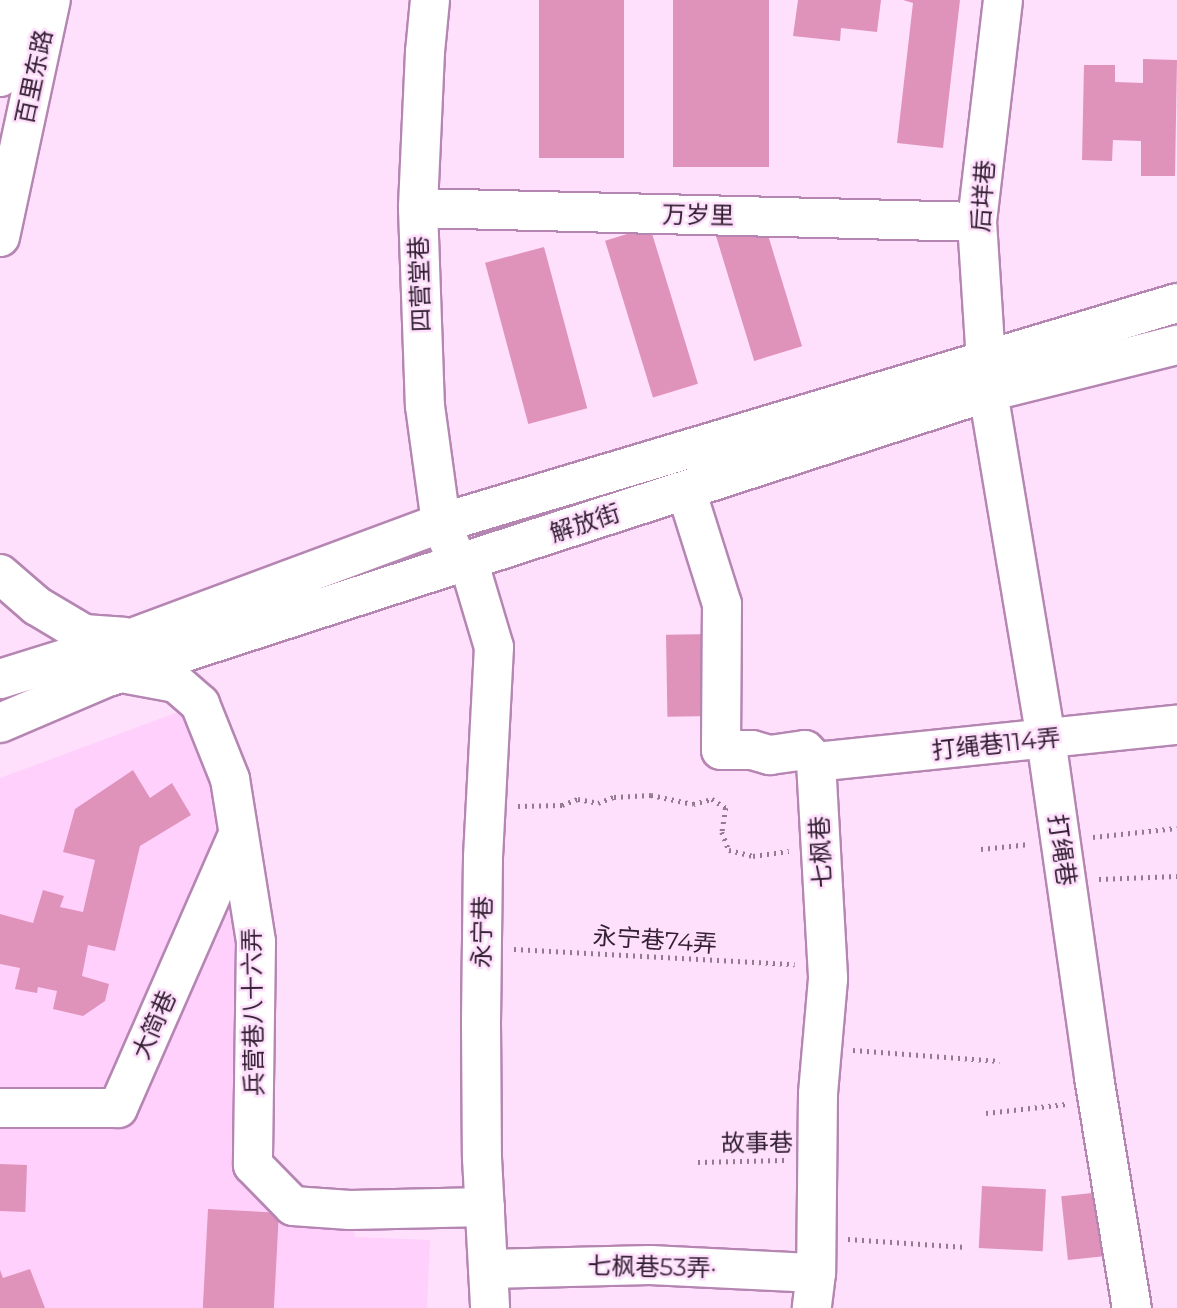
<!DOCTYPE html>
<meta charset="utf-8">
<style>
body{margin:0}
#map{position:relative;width:1177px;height:1308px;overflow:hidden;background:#fedffc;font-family:Montserrat,"Noto Sans SC",sans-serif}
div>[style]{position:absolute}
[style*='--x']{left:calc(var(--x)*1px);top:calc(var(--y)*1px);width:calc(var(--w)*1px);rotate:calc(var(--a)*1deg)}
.built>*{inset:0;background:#ffd0fc}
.building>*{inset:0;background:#e093ba;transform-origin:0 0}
.path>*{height:4.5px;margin-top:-2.25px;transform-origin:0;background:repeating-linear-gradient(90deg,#927a91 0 2px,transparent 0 7px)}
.roads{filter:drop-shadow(2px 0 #b686b3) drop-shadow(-2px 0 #b686b3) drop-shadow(0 2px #b686b3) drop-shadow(0 -2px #b686b3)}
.minor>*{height:38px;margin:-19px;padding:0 19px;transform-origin:19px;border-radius:19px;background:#fff}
.major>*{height:38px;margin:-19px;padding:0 19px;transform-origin:19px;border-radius:19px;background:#fff}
span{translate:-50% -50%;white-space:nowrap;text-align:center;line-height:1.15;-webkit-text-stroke:5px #fedffc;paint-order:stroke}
.street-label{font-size:24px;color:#311e31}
</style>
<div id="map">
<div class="built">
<i style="clip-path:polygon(200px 704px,230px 779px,253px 1165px,350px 1210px,355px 1237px,430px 1240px,427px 1308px,0 1308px,0 778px)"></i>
</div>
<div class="building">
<i style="left:539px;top:0;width:85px;height:158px"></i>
<i style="left:673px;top:0;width:96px;height:167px"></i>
<i style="clip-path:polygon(798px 0,881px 0,877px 32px,841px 28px,840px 41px,793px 36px)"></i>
<i style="clip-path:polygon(903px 0,960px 0,943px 148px,897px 143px,913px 3px)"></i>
<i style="clip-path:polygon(1143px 59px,1177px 60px,1175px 176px,1141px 176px,1141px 141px,1113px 140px,1112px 161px,1082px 160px,1084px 65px,1115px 65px,1115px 82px,1143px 83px)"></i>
<i style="left:764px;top:222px;width:130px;height:50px;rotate:73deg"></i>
<i style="left:650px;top:227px;width:164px;height:47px;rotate:73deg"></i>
<i style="left:544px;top:247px;width:167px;height:61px;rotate:75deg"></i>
<i style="left:714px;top:634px;width:82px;height:48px;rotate:89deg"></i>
<i style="clip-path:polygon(133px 770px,150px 798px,172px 783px,191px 815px,140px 846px,115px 951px,88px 945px,82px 976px,109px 984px,105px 1001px,83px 1016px,53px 1009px,57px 991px,38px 987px,37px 993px,15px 989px,20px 968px,0 964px,0 914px,33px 923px,43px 890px,64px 896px,60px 907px,83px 912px,95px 860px,63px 852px,75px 809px)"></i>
<i style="left:0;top:1164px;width:27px;height:47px;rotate:2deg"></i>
<i style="left:982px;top:1186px;width:64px;height:62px;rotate:3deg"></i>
<i style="left:1102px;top:1192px;width:64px;height:41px;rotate:84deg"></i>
<i style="left:208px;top:1209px;width:71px;height:99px;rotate:3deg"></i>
<i style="clip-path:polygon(30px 1269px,45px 1308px,0 1308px,0 1270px,3px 1278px)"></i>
</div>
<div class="path">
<i style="--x:518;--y:806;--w:44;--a:-1.3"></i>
<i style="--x:562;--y:805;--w:17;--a:-21"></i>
<i style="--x:578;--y:799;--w:20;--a:11"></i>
<i style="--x:598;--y:803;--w:17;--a:-21"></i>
<i style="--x:614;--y:797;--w:37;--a:-3"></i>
<i style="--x:651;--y:795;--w:43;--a:12.1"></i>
<i style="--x:693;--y:804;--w:20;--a:-15"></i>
<i style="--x:712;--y:799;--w:17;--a:33"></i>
<i style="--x:726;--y:808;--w:24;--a:99"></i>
<i style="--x:722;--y:832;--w:19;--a:69"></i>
<i style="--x:729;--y:850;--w:25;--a:14"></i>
<i style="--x:753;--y:856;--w:36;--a:-8"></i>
<i style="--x:1093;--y:837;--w:84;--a:-6.1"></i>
<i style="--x:981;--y:849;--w:48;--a:-5.9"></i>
<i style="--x:1099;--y:879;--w:78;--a:-2.2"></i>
<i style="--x:514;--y:949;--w:281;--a:3.1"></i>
<i style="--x:853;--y:1050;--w:147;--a:4.3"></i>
<i style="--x:986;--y:1113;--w:81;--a:-6.4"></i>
<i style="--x:698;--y:1162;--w:87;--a:-1.3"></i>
<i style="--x:848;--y:1239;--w:118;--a:3.9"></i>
</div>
<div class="roads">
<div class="minor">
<i style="--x:430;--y:0;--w:52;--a:95.5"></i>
<i style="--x:425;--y:52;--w:156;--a:92.6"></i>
<i style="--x:418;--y:208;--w:198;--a:88"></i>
<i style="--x:425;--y:406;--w:118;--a:82.2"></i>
<i style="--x:441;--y:523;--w:34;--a:67"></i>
<i style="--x:1003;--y:0;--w:224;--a:96.7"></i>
<i style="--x:977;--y:222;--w:170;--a:86.3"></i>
<i style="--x:988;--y:392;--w:352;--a:80.5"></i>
<i style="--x:1046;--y:739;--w:341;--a:81.9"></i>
<i style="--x:1094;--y:1077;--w:234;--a:80.7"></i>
<i style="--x:0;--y:77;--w:79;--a:-78.3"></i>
<i style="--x:418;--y:208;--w:559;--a:1.43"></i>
<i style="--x:686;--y:490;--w:120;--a:72.5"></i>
<i style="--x:722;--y:604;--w:146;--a:90.4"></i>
<i style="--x:721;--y:750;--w:31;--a:0"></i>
<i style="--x:752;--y:750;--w:19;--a:16"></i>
<i style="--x:770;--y:755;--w:35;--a:-8"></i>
<i style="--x:805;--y:750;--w:16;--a:47"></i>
<i style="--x:816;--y:762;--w:217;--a:86.8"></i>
<i style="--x:828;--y:979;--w:115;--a:95"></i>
<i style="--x:818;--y:1094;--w:179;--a:90.6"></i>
<i style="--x:816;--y:1273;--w:35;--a:97"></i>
<i style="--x:468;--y:560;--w:91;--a:73.4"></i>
<i style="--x:494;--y:647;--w:211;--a:93"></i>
<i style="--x:483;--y:858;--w:165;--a:90.7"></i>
<i style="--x:481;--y:1023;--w:135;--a:89.6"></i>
<i style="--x:482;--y:1158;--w:150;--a:86.9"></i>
<i style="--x:122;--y:673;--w:55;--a:10.5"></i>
<i style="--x:176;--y:683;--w:32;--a:41"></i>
<i style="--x:200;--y:704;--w:81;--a:68.2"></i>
<i style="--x:230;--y:779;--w:165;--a:80.9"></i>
<i style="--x:256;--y:942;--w:223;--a:90.8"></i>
<i style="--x:253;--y:1165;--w:57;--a:45.7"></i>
<i style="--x:293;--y:1206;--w:57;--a:4"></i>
<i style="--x:350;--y:1210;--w:135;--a:-1.3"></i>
<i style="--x:816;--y:762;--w:363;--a:-5.9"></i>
<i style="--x:0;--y:1108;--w:118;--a:0"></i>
<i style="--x:118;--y:1108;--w:298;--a:-66.3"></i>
<i style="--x:488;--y:1269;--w:162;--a:-1.4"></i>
<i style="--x:650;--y:1265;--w:166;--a:2.8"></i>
</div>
<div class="major">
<i style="--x:0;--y:237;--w:242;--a:-77.9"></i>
<i style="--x:0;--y:574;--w:49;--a:40.9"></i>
<i style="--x:37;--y:606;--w:55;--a:30.8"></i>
<i style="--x:84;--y:634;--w:39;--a:4"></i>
<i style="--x:0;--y:679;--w:138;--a:-17.3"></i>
<i style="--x:132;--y:638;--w:330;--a:-20.4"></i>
<i style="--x:441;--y:523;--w:768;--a:-16.64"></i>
<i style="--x:0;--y:723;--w:117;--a:-23.1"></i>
<i style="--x:108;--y:677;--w:925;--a:-17.95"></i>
<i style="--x:988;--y:392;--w:195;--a:-14"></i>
</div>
</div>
<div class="street-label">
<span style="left:34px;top:77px;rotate:-78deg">百里东路</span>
<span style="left:983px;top:196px;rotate:-86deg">后垟巷</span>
<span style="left:698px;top:215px;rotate:1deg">万岁里</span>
<span style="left:420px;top:284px;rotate:-92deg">四营堂巷</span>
<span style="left:585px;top:523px;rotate:-18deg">解放街</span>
<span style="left:996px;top:744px;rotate:-6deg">打绳巷114弄</span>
<span style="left:1062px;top:850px;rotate:82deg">打绳巷</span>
<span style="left:821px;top:852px;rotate:-93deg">七枫巷</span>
<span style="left:482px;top:932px;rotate:-89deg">永宁巷</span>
<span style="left:655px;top:940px;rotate:4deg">永宁巷74弄</span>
<span style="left:253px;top:1012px;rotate:-91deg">兵营巷八十六弄</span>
<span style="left:154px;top:1025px;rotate:-66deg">大简巷</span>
<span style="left:757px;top:1143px;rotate:-1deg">故事巷</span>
<span style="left:652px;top:1267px;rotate:1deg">七枫巷53弄·</span>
</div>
</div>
